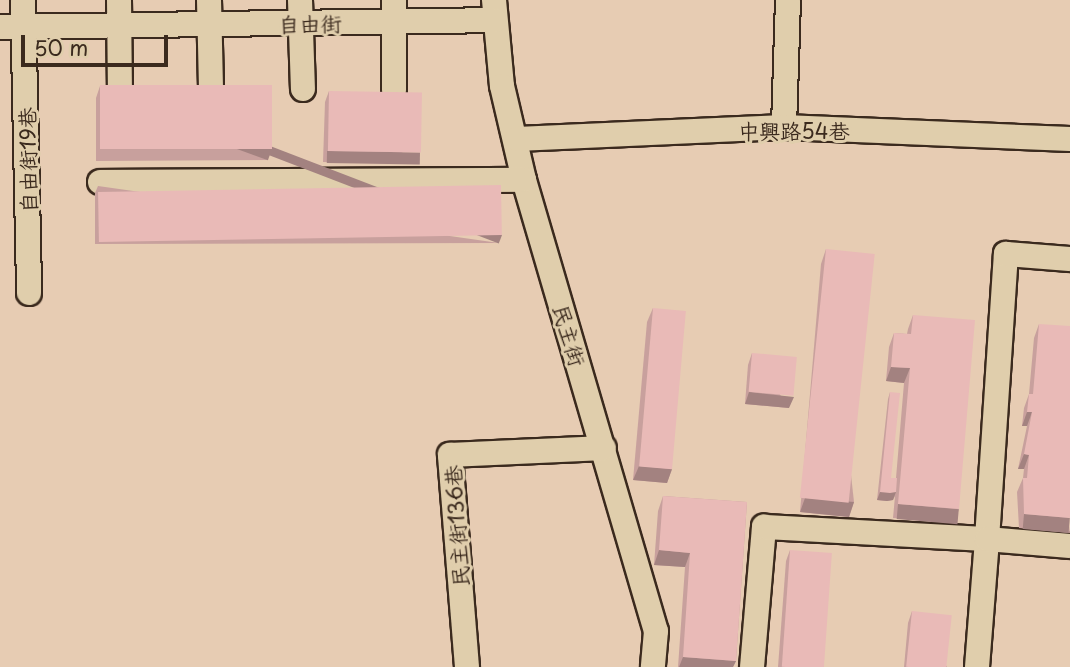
<!DOCTYPE html>
<meta charset="utf-8">
<style>
body{margin:0}
#map{position:relative;width:1070px;height:667px;overflow:hidden;background:#e7ccb3;font-family:"Playpen Sans","LXGW WenKai TC",sans-serif}
div>[style]{position:absolute}
[style*='--x']{left:calc(var(--x)*1px);top:calc(var(--y)*1px);width:calc(var(--w)*1px);rotate:calc(var(--a)*1deg)}
.roads{filter:drop-shadow(2px 0 #3b2a1e) drop-shadow(-2px 0 #3b2a1e) drop-shadow(0 2px #3b2a1e) drop-shadow(0 -2px #3b2a1e)}
.minor>*{height:24px;margin:-12px;padding:0 12px;transform-origin:12px;border-radius:12px;background:#e0ceac}
.wall>*{inset:0;background:#c8a09d}
.shaded-wall>*{inset:0;background:#a38280;transform-origin:0 0}
.building>*{inset:0;background:#e9bab7;transform-origin:0 0}
span{translate:-50% -50%;white-space:nowrap;text-align:center;line-height:1.15;-webkit-text-stroke:6px #e0ceac;paint-order:stroke}
.street-label{font-size:21px;color:#3b2a1e}
.scale{position:absolute;left:21px;top:35px;width:147px;height:32px;box-sizing:border-box;border:4px solid #3b2a1e;border-top:0;padding-left:9px;font-size:21px;line-height:24px;white-space:nowrap;color:#3b2a1e;-webkit-text-stroke:5px #e0ceac;paint-order:stroke}
</style>
<div id="map">
<div class="roads">
<div class="minor">
<i style="--x:23;--y:0;--w:293;--a:88.8"></i>
<i style="--x:119;--y:0;--w:91;--a:89.4"></i>
<i style="--x:209;--y:0;--w:91;--a:88.7"></i>
<i style="--x:300;--y:0;--w:89;--a:88.1"></i>
<i style="--x:494;--y:0;--w:86;--a:84.7"></i>
<i style="--x:502;--y:86;--w:97;--a:76.8"></i>
<i style="--x:524;--y:180;--w:470;--a:73.7"></i>
<i style="--x:656;--y:631;--w:36;--a:95"></i>
<i style="--x:0;--y:27;--w:494;--a:-0.8"></i>
<i style="--x:394;--y:90;--w:90;--a:-90"></i>
<i style="--x:784;--y:127;--w:127;--a:-88.2"></i>
<i style="--x:517;--y:139;--w:267;--a:-2.6"></i>
<i style="--x:784;--y:127;--w:286;--a:2.4"></i>
<i style="--x:100;--y:182;--w:424;--a:-0.3"></i>
<i style="--x:467;--y:667;--w:213;--a:-94.6"></i>
<i style="--x:450;--y:455;--w:154;--a:-2.6"></i>
<i style="--x:752;--y:667;--w:141;--a:-85.1"></i>
<i style="--x:764;--y:527;--w:223;--a:3.1"></i>
<i style="--x:987;--y:539;--w:286;--a:-86.2"></i>
<i style="--x:1006;--y:254;--w:64;--a:4.5"></i>
<i style="--x:977;--y:667;--w:128;--a:-85.5"></i>
<i style="--x:987;--y:539;--w:83;--a:4.8"></i>
</div>
</div>
<div class="wall">
<i style="clip-path:polygon(100px 86px,268px 160px,96px 161px,96px 98px)"></i>
<i style="clip-path:polygon(329px 91px,416px 164px,323px 162px,325px 102px)"></i>
<i style="clip-path:polygon(98px 186px,499px 243px,95px 244px,95px 193px)"></i>
<i style="clip-path:polygon(826px 249px,854px 502px,849px 517px,800px 512px,821px 264px)"></i>
<i style="clip-path:polygon(653px 308px,672px 469px,667px 483px,633px 480px,647px 322px)"></i>
<i style="clip-path:polygon(913px 315px,959px 509px,954px 523px,893px 518px,895px 496px,893px 500px,887px 501px,877px 500px,888px 399px,890px 392px,891px 478px,896px 478px,904px 383px,886px 381px,889px 347px,894px 333px,907px 334px,908px 329px)"></i>
<i style="clip-path:polygon(1039px 324px,1070px 533px,1019px 528px,1017px 492px,1023px 478px,1024px 469px,1018px 469px,1027px 426px,1022px 426px,1024px 408px,1029px 394px,1034px 338px)"></i>
<i style="clip-path:polygon(752px 353px,789px 408px,745px 404px,748px 365px)"></i>
<i style="clip-path:polygon(663px 496px,747px 502px,736px 661px,733px 667px,678px 667px,685px 567px,654px 565px,658px 511px)"></i>
<i style="clip-path:polygon(790px 550px,823px 667px,778px 667px,786px 561px)"></i>
<i style="clip-path:polygon(912px 611px,947px 667px,904px 667px,908px 623px)"></i>
</div>
<div class="shaded-wall">
<i style="left:272px;top:149px;width:12px;height:172px;rotate:110deg"></i>
<i style="left:327px;top:151px;width:93px;height:12px;rotate:1deg"></i>
<i style="left:502px;top:235px;width:9px;height:404px;rotate:111deg"></i>
<i style="clip-path:polygon(891px 367px,910px 368px,904px 383px,886px 381px)"></i>
<i style="clip-path:polygon(749px 392px,794px 397px,789px 408px,745px 404px)"></i>
<i style="clip-path:polygon(1027px 412px,1032px 412px,1027px 426px,1022px 426px)"></i>
<i style="clip-path:polygon(1024px 454px,1029px 455px,1024px 469px,1018px 469px)"></i>
<i style="clip-path:polygon(639px 466px,672px 469px,667px 483px,633px 480px)"></i>
<i style="clip-path:polygon(880px 492px,896px 492px,893px 500px,887px 501px,877px 500px)"></i>
<i style="clip-path:polygon(805px 498px,854px 502px,849px 517px,800px 512px)"></i>
<i style="left:898px;top:504px;width:61px;height:15px;rotate:5deg"></i>
<i style="left:1024px;top:514px;width:46px;height:15px;rotate:5deg"></i>
<i style="clip-path:polygon(659px 550px,690px 553px,685px 567px,654px 565px)"></i>
<i style="clip-path:polygon(683px 657px,736px 661px,733px 667px,679px 667px)"></i>
</div>
<div class="building">
<i style="left:272px;top:85px;width:64px;height:172px;rotate:90deg"></i>
<i style="left:329px;top:91px;width:93px;height:60px;rotate:1deg"></i>
<i style="left:501px;top:185px;width:50px;height:403px;rotate:89deg"></i>
<i style="left:826px;top:249px;width:49px;height:250px;rotate:6deg"></i>
<i style="left:653px;top:308px;width:33px;height:159px;rotate:5deg"></i>
<i style="clip-path:polygon(913px 315px,975px 320px,959px 509px,898px 504px,910px 368px,891px 367px,894px 333px,911px 334px)"></i>
<i style="clip-path:polygon(1039px 324px,1070px 326px,1070px 518px,1024px 514px,1023px 478px,1027px 478px,1029px 455px,1024px 454px,1032px 412px,1027px 412px,1029px 394px,1033px 394px)"></i>
<i style="left:752px;top:353px;width:45px;height:39px;rotate:5deg"></i>
<i style="clip-path:polygon(890px 392px,900px 393px,891px 478px,897px 478px,896px 492px,890px 493px,880px 492px)"></i>
<i style="clip-path:polygon(663px 496px,747px 502px,736px 661px,683px 657px,690px 553px,659px 550px)"></i>
<i style="left:790px;top:550px;width:42px;height:117px;rotate:4deg"></i>
<i style="left:912px;top:611px;width:40px;height:56px;rotate:6deg"></i>
</div>
<div class="street-label">
<span style="left:310px;top:23px;rotate:-1deg">自由街</span>
<span style="left:794px;top:130px">中興路54巷</span>
<span style="left:27px;top:160px;rotate:-91deg">自由街19巷</span>
<span style="left:570px;top:335px;rotate:73deg">民主街</span>
<span style="left:456px;top:526px;rotate:-94deg">民主街136巷</span>
</div>
<div class="scale">50 m</div>
</div>
